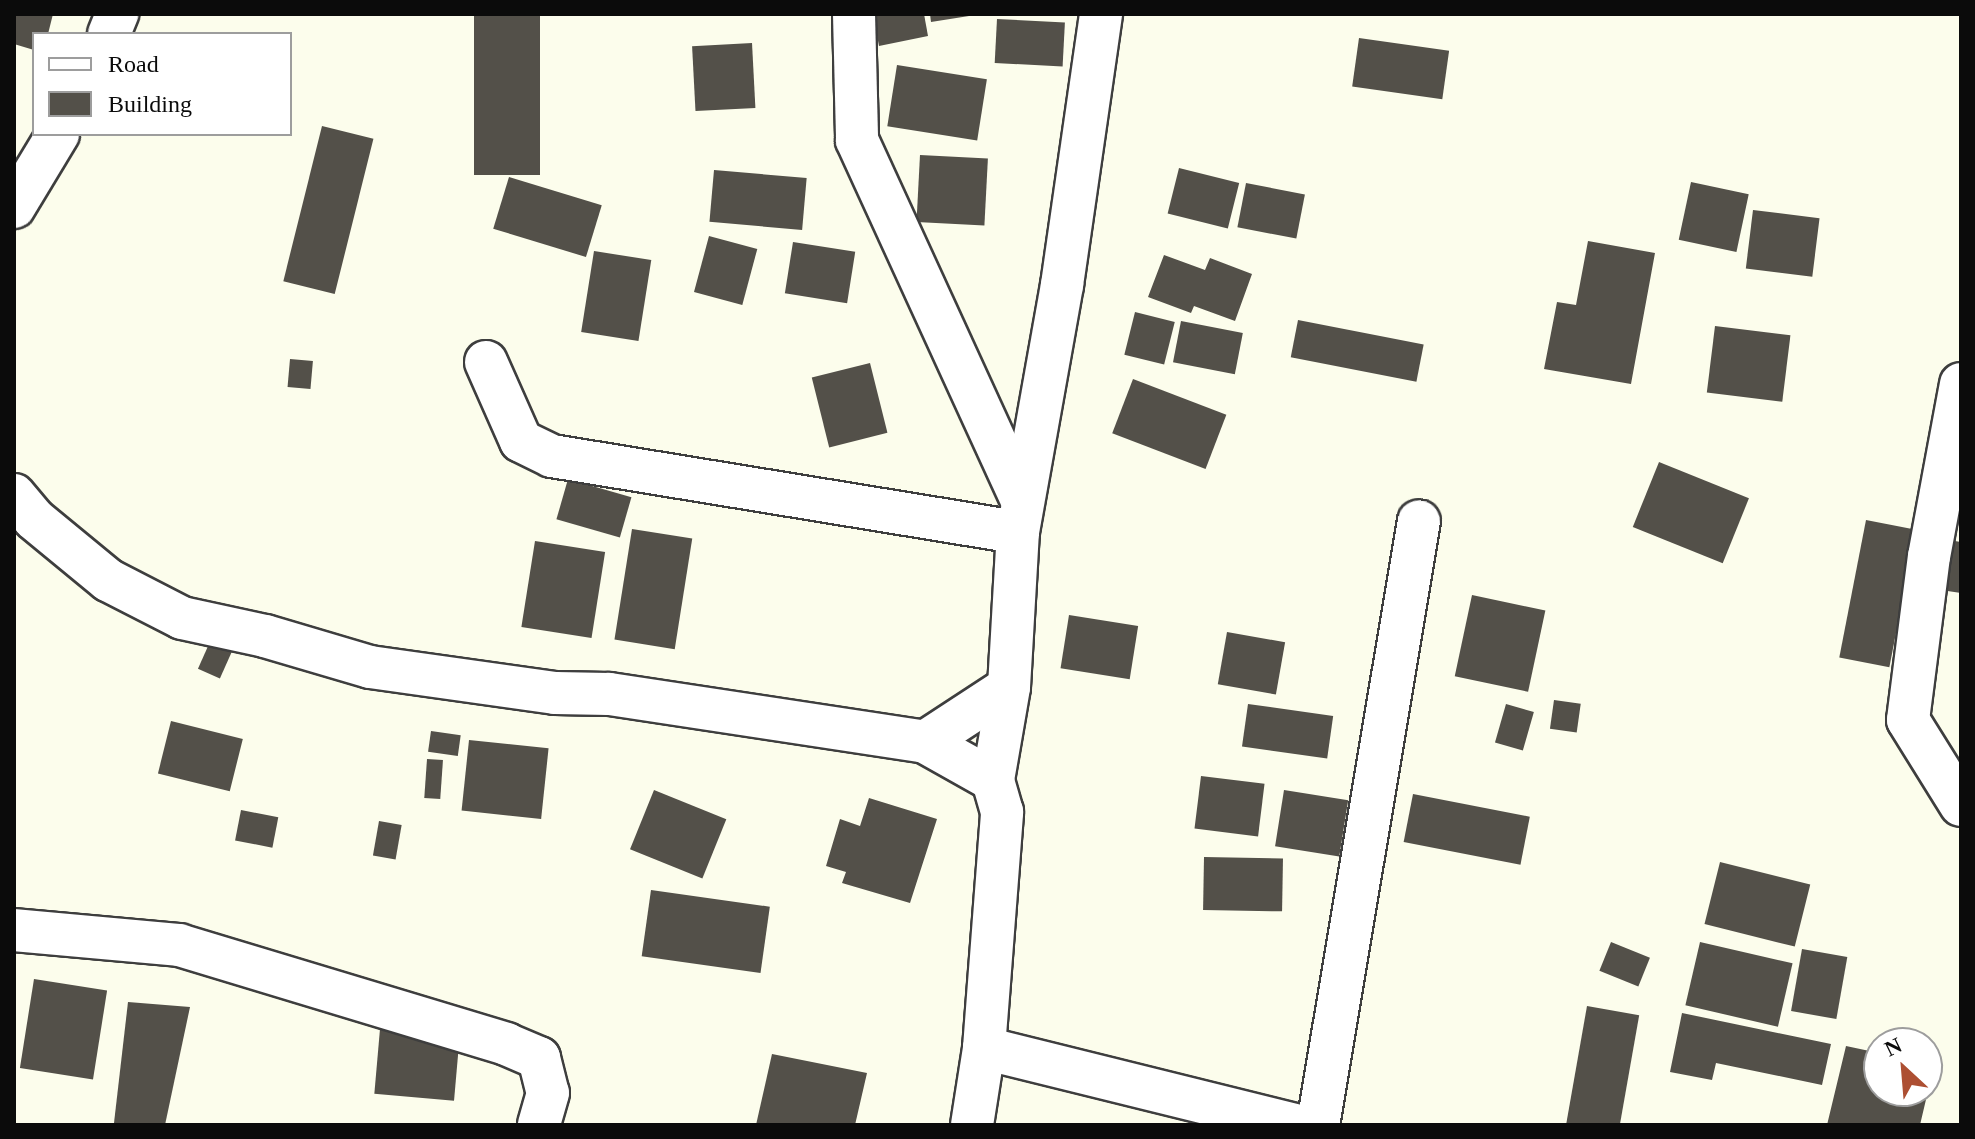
<!DOCTYPE html>
<style>
body{margin:0}
#map{position:relative;width:1975px;height:1139px;overflow:hidden;background:#fcfdec;font-family:Georgia,serif}
div>[style]{position:absolute}
[style*='--x']{left:calc(var(--x)*1px);top:calc(var(--y)*1px);width:calc(var(--w)*1px);rotate:calc(var(--a)*1deg)}
.building>*{inset:0;background:#535049;transform-origin:0 0}
.roads{filter:drop-shadow(2px 0 #3e3e3e) drop-shadow(-2px 0 #3e3e3e) drop-shadow(0 2px #3e3e3e) drop-shadow(0 -2px #3e3e3e)}
.minor>*{height:42px;margin:-21px;padding:0 21px;transform-origin:21px;border-radius:21px;background:#fff}
span{translate:-50% -50%;white-space:nowrap;text-align:center;line-height:1.15;-webkit-text-stroke:8px #fff;paint-order:stroke}
.frame{position:absolute;inset:0;border:16px solid #0b0b0b;pointer-events:none}
.legend{position:absolute;left:32px;top:32px;width:260px;height:104px;box-sizing:border-box;background:#fff;border:2px solid #9d9d9d;margin:0;padding:10px 14px;list-style:none;font-size:24px;color:#0b0b0b}
.legend li{display:flex;align-items:center;gap:16px;height:40px}
.legend b{width:40px;border:2px solid #9d9d9d}
.north{position:absolute;left:1863px;top:1027px;width:80px;height:80px;box-sizing:border-box;background:#fff;border:2px solid #9d9d9d;border-radius:50%;rotate:334deg;font-size:22px;font-weight:700;line-height:32px;text-align:center;color:#0b0b0b}
.north::after{content:'';display:block;margin:auto;width:28px;height:36px;background:#ad4f32;clip-path:polygon(50% 0,100% 100%,50% 72%,0 100%)}
</style>
<div id="map">
<div class="building">
<i style="clip-path:polygon(14px 14px,53px 14px,48px 34px,34px 34px,34px 50px,14px 44px)"></i>
<i style="left:474px;top:14px;width:66px;height:161px"></i>
<i style="clip-path:polygon(873px 14px,924px 14px,928px 36px,879px 46px)"></i>
<i style="clip-path:polygon(930px 14px,969px 14px,969px 16px,931px 22px)"></i>
<i style="left:997px;top:19px;width:68px;height:44px;rotate:3deg"></i>
<i style="left:1359px;top:38px;width:91px;height:49px;rotate:8deg"></i>
<i style="left:752px;top:43px;width:65px;height:60px;rotate:87deg"></i>
<i style="left:897px;top:65px;width:91px;height:62px;rotate:9deg"></i>
<i style="left:322px;top:126px;width:53px;height:160px;rotate:14deg"></i>
<i style="left:920px;top:155px;width:68px;height:67px;rotate:3deg"></i>
<i style="left:1179px;top:168px;width:62px;height:47px;rotate:14deg"></i>
<i style="left:714px;top:170px;width:93px;height:52px;rotate:5deg"></i>
<i style="left:509px;top:177px;width:97px;height:54px;rotate:17deg"></i>
<i style="left:1691px;top:182px;width:59px;height:59px;rotate:12deg"></i>
<i style="left:1246px;top:183px;width:60px;height:45px;rotate:11deg"></i>
<i style="left:1753px;top:210px;width:67px;height:59px;rotate:7deg"></i>
<i style="left:709px;top:236px;width:50px;height:58px;rotate:15deg"></i>
<i style="clip-path:polygon(1588px 241px,1655px 253px,1631px 384px,1544px 369px,1557px 302px,1576px 305px)"></i>
<i style="left:793px;top:242px;width:63px;height:52px;rotate:9deg"></i>
<i style="left:594px;top:251px;width:58px;height:82px;rotate:9deg"></i>
<i style="clip-path:polygon(1164px 255px,1205px 270px,1210px 258px,1252px 274px,1235px 321px,1194px 306px,1191px 313px,1148px 297px)"></i>
<i style="left:1135px;top:312px;width:41px;height:44px;rotate:14deg"></i>
<i style="left:1298px;top:320px;width:128px;height:38px;rotate:11deg"></i>
<i style="left:1181px;top:321px;width:63px;height:42px;rotate:11deg"></i>
<i style="left:1715px;top:326px;width:76px;height:67px;rotate:7deg"></i>
<i style="left:290px;top:359px;width:23px;height:28px;rotate:5deg"></i>
<i style="left:870px;top:363px;width:72px;height:60px;rotate:76deg"></i>
<i style="left:1133px;top:379px;width:100px;height:58px;rotate:21deg"></i>
<i style="left:1659px;top:462px;width:97px;height:70px;rotate:22deg"></i>
<i style="left:568px;top:479px;width:66px;height:42px;rotate:16deg"></i>
<i style="left:1866px;top:520px;width:51px;height:140px;rotate:11deg"></i>
<i style="left:632px;top:529px;width:61px;height:112px;rotate:9deg"></i>
<i style="clip-path:polygon(1942px 539px,1961px 542px,1961px 593px,1934px 589px)"></i>
<i style="left:535px;top:541px;width:71px;height:87px;rotate:9deg"></i>
<i style="left:1472px;top:595px;width:75px;height:83px;rotate:12deg"></i>
<i style="left:1069px;top:615px;width:70px;height:54px;rotate:9deg"></i>
<i style="left:1227px;top:632px;width:59px;height:53px;rotate:10deg"></i>
<i style="left:213px;top:635px;width:24px;height:37px;rotate:24deg"></i>
<i style="left:1554px;top:700px;width:27px;height:29px;rotate:8deg"></i>
<i style="left:1248px;top:704px;width:86px;height:43px;rotate:8deg"></i>
<i style="left:1506px;top:704px;width:29px;height:40px;rotate:16deg"></i>
<i style="left:171px;top:721px;width:74px;height:54px;rotate:14deg"></i>
<i style="left:431px;top:731px;width:30px;height:21px;rotate:8deg"></i>
<i style="left:469px;top:740px;width:80px;height:71px;rotate:6deg"></i>
<i style="left:427px;top:759px;width:16px;height:39px;rotate:4deg"></i>
<i style="left:1201px;top:776px;width:64px;height:53px;rotate:7deg"></i>
<i style="left:654px;top:790px;width:78px;height:64px;rotate:22deg"></i>
<i style="left:1284px;top:790px;width:65px;height:57px;rotate:9deg"></i>
<i style="left:1413px;top:794px;width:119px;height:49px;rotate:11deg"></i>
<i style="clip-path:polygon(869px 798px,937px 819px,910px 903px,842px 883px,846px 872px,826px 866px,840px 819px,860px 826px)"></i>
<i style="left:241px;top:810px;width:38px;height:31px;rotate:11deg"></i>
<i style="left:379px;top:821px;width:23px;height:35px;rotate:10deg"></i>
<i style="left:1204px;top:857px;width:79px;height:53px;rotate:1deg"></i>
<i style="left:1720px;top:862px;width:93px;height:64px;rotate:14deg"></i>
<i style="left:651px;top:890px;width:120px;height:67px;rotate:8deg"></i>
<i style="left:1611px;top:942px;width:42px;height:31px;rotate:22deg"></i>
<i style="left:1700px;top:942px;width:95px;height:65px;rotate:13deg"></i>
<i style="left:1802px;top:949px;width:46px;height:63px;rotate:10deg"></i>
<i style="left:34px;top:979px;width:74px;height:90px;rotate:9deg"></i>
<i style="clip-path:polygon(128px 1002px,190px 1007px,165px 1125px,114px 1123px)"></i>
<i style="left:1587px;top:1006px;width:53px;height:121px;rotate:10deg"></i>
<i style="clip-path:polygon(1682px 1013px,1831px 1044px,1822px 1085px,1716px 1063px,1712px 1080px,1670px 1072px)"></i>
<i style="left:380px;top:1029px;width:80px;height:65px;rotate:5deg"></i>
<i style="clip-path:polygon(1846px 1046px,1879px 1053px,1879px 1091px,1928px 1091px,1920px 1125px,1827px 1125px)"></i>
<i style="clip-path:polygon(772px 1054px,867px 1073px,855px 1125px,756px 1125px)"></i>
<i style="clip-path:polygon(1927px 1063px,1934px 1065px,1928px 1091px,1927px 1090px)"></i>
</div>
<div class="roads">
<div class="minor">
<i style="--x:854;--y:14;--w:126;--a:88.6"></i>
<i style="--x:857;--y:140;--w:397;--a:65.4"></i>
<i style="--x:109;--y:34;--w:22;--a:-68"></i>
<i style="--x:14;--y:207;--w:85;--a:-58.9"></i>
<i style="--x:486;--y:362;--w:86;--a:66.1"></i>
<i style="--x:521;--y:441;--w:34;--a:26"></i>
<i style="--x:552;--y:456;--w:472;--a:9.3"></i>
<i style="--x:1961;--y:384;--w:175;--a:100.5"></i>
<i style="--x:1929;--y:556;--w:165;--a:97.3"></i>
<i style="--x:1908;--y:720;--w:100;--a:58.1"></i>
<i style="--x:14;--y:495;--w:31;--a:50"></i>
<i style="--x:34;--y:519;--w:96;--a:39.5"></i>
<i style="--x:108;--y:580;--w:83;--a:27.2"></i>
<i style="--x:182;--y:618;--w:85;--a:12.2"></i>
<i style="--x:265;--y:636;--w:109;--a:16.4"></i>
<i style="--x:370;--y:667;--w:187;--a:8"></i>
<i style="--x:555;--y:693;--w:54;--a:1.1"></i>
<i style="--x:609;--y:694;--w:320;--a:8.6"></i>
<i style="--x:925;--y:742;--w:78;--a:29.2"></i>
<i style="--x:925;--y:742;--w:100;--a:-33.2"></i>
<i style="--x:14;--y:930;--w:166;--a:5.2"></i>
<i style="--x:179;--y:945;--w:342;--a:16.8"></i>
<i style="--x:506;--y:1044;--w:36;--a:23"></i>
<i style="--x:539;--y:1058;--w:36;--a:76"></i>
<i style="--x:548;--y:1093;--w:33;--a:106"></i>
<i style="--x:984;--y:1048;--w:320;--a:13.9"></i>
<i style="--x:972;--y:1125;--w:78;--a:-81.1"></i>
<i style="--x:984;--y:1048;--w:237;--a:-85.6"></i>
<i style="--x:1002;--y:812;--w:33;--a:-106"></i>
<i style="--x:993;--y:780;--w:94;--a:-80.2"></i>
<i style="--x:1009;--y:687;--w:155;--a:-86.7"></i>
<i style="--x:1018;--y:532;--w:251;--a:-79.9"></i>
<i style="--x:1062;--y:285;--w:274;--a:-81.8"></i>
<i style="--x:1318;--y:1125;--w:612;--a:-80.51"></i>
</div>
</div>
<div class="frame"></div>
<ul class="legend">
<li><b style="height:10px;background:#fff"></b>Road</li>
<li><b style="height:22px;background:#535049"></b>Building</li>
</ul>
<div class="north">N</div>
</div>
